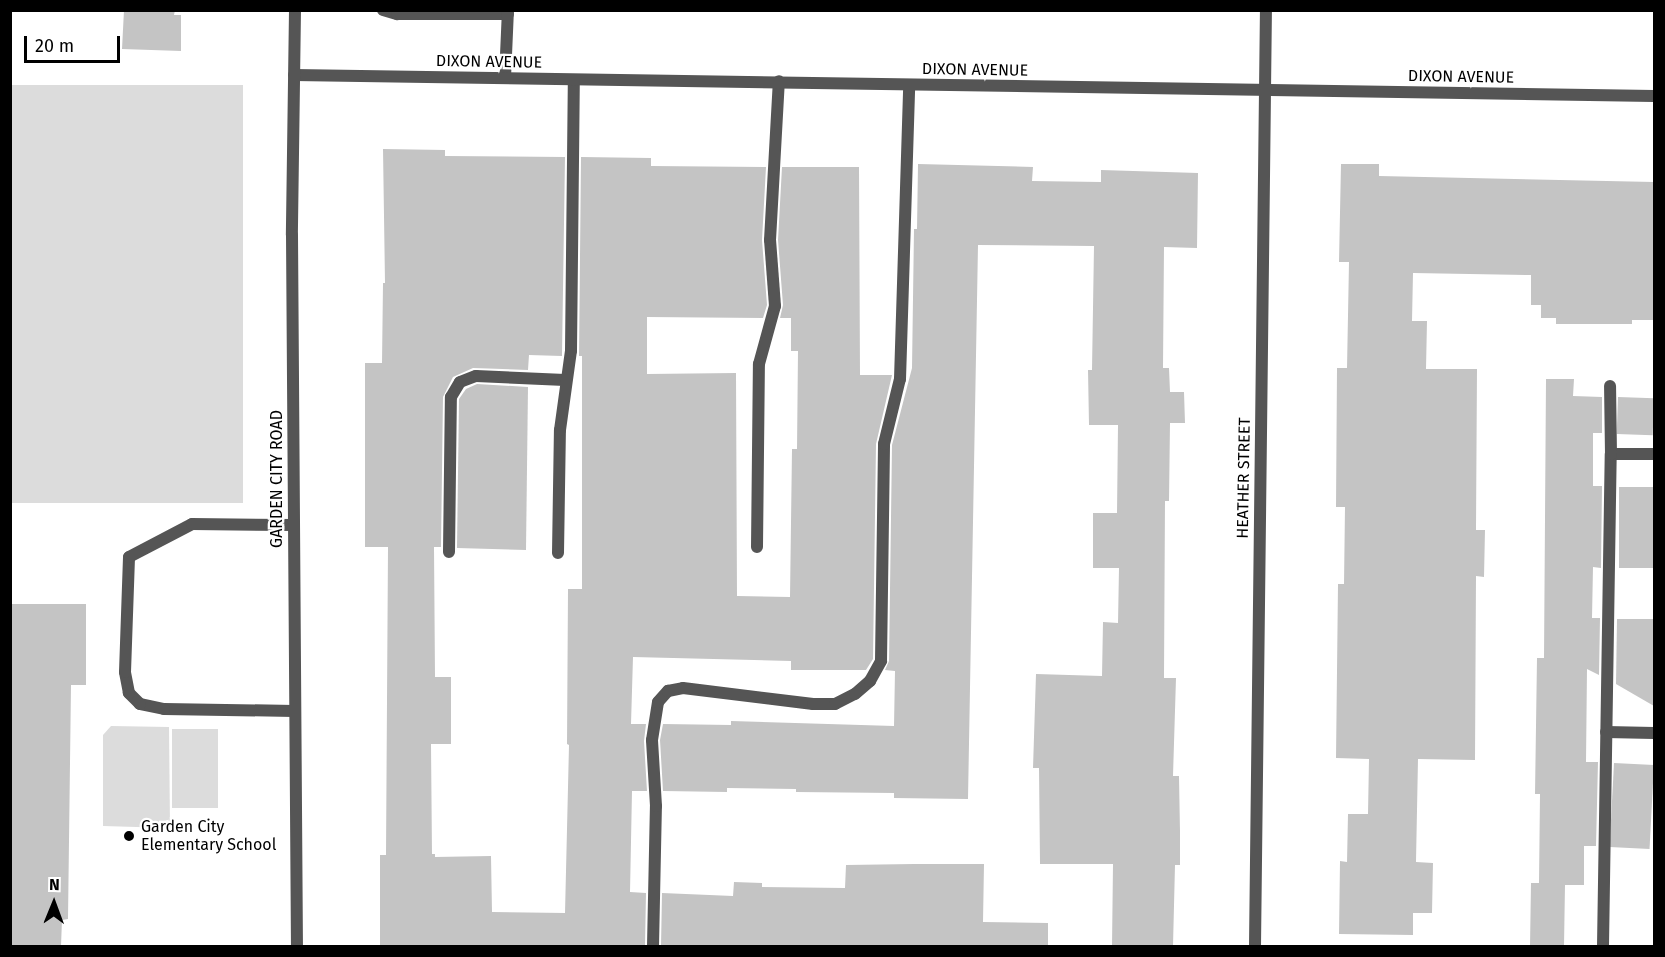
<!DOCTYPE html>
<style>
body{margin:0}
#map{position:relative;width:1665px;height:957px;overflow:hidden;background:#fff;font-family:"Fira Sans",sans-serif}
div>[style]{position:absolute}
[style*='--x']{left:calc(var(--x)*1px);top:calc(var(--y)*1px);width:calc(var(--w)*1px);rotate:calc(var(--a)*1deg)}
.green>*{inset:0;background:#dcdcdc;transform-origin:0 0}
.building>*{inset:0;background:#c4c4c4;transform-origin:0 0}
.service>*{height:12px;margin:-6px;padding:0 6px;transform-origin:6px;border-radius:6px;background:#555}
.minor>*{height:12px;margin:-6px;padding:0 6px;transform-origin:6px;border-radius:6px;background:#555}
.tertiary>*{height:12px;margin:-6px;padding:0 6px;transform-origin:6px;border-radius:6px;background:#555}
.dots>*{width:16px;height:16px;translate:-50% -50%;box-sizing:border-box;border:3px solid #fff;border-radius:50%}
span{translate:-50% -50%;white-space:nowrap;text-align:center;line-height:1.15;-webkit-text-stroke:4.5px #fff;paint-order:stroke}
.street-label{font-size:16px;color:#000}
.poi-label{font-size:16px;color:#000}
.left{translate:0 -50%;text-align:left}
.frame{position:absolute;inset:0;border:12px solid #000;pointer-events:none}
.north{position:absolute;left:24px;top:873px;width:60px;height:60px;-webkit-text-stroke:4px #fff;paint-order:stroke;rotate:1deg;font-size:16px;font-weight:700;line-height:24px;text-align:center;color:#000}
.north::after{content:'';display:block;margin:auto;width:21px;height:27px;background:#000;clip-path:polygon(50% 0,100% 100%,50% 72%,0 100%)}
.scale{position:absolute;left:24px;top:36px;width:96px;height:27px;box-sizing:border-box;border:3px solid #000;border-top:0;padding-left:8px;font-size:18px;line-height:21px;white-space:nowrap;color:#000;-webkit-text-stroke:4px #fff;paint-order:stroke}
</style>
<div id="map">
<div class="green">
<i style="left:11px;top:85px;width:232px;height:418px"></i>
<i style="clip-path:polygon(111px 726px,169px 727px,170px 828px,103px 826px,103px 735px)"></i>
<i style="left:172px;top:729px;width:46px;height:79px"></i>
</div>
<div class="building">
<i style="clip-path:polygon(124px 10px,175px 10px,174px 15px,181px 15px,181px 51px,122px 49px)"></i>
<i style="clip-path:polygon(383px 149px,445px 150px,445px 156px,565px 157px,562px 356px,529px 355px,528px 370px,473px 368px,453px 377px,443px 397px,441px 547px,434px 547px,435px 677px,451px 677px,451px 744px,431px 744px,432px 854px,435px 854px,435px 857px,491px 856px,492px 912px,565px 913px,569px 745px,567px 744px,568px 589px,582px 589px,582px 356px,579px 356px,581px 157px,651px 158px,651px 166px,766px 167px,762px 240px,767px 305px,763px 318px,647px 317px,647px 374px,736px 373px,737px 596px,790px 597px,792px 449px,797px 449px,798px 351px,791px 351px,791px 318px,780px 318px,783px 305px,778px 240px,782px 167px,859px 167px,860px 375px,892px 375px,876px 444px,873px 659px,866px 670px,791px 670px,791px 661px,633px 657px,631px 724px,646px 724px,644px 741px,647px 791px,632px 791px,630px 892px,646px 893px,645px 946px,380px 946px,380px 855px,386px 855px,388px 547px,365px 547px,365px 363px,382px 363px,383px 283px,385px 283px)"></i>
<i style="clip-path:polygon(918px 164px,1033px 167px,1032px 181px,1101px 182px,1101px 170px,1198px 173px,1197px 248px,1164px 247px,1163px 368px,1169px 368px,1170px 392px,1184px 392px,1185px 423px,1170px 423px,1169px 501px,1165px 501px,1164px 678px,1176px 678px,1173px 776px,1179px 776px,1180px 832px,1180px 865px,1175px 865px,1173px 946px,1112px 946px,1113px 864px,1040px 864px,1039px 768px,1033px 768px,1036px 674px,1102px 676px,1103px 622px,1118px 623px,1119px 568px,1093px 568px,1093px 513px,1117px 513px,1118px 425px,1089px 425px,1088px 370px,1092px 370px,1094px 246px,978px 245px,968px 799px,894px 798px,894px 793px,796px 792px,796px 789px,727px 788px,727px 792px,663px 791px,660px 740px,663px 724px,731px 725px,731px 721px,894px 726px,895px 671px,885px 670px,889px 661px,892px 445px,912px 368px,914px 229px,917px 229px)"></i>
<i style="clip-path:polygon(1341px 164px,1379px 164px,1379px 176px,1654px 182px,1654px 320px,1632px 320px,1632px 324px,1556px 324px,1556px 318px,1541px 318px,1541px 305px,1531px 305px,1531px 275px,1413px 273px,1412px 321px,1427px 321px,1426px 369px,1477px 369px,1476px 530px,1485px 530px,1484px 577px,1476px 576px,1475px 760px,1418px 759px,1416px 862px,1433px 863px,1432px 913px,1413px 913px,1413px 935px,1339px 934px,1340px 861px,1347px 862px,1348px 814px,1368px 814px,1369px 759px,1336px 758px,1338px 584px,1344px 584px,1345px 507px,1336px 507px,1337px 368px,1347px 368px,1349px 262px,1339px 262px)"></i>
<i style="clip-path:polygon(1546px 379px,1574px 379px,1573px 396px,1602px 397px,1602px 433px,1593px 433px,1593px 486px,1602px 486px,1601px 568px,1593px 567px,1592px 618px,1600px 618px,1599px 675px,1587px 669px,1586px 762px,1598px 762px,1596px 846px,1584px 846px,1584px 885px,1565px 885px,1564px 946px,1530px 946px,1531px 883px,1539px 883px,1540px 794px,1535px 794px,1537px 658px,1544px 658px)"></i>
<i style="clip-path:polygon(477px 384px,528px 387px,526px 550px,457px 548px,459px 399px,466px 389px)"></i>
<i style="left:1618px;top:397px;width:36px;height:37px;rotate:2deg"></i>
<i style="left:1619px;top:487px;width:35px;height:81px"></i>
<i style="clip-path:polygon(10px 604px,86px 604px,86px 685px,71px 685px,68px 919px,62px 920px,61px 946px,10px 946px)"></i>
<i style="clip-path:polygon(1617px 619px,1654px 619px,1654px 706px,1616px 684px)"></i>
<i style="left:1614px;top:763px;width:40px;height:84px;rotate:3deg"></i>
<i style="clip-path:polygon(914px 864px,984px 864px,983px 922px,1048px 923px,1048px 946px,661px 946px,662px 893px,733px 896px,734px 882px,762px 883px,762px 887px,845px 888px,846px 865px)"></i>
</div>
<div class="service">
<i style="--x:383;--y:10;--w:15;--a:16"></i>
<i style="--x:397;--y:14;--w:111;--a:0"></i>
<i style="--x:505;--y:78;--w:68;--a:-87.5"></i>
<i style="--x:1611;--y:454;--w:43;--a:0"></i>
<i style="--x:757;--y:547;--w:183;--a:-89.4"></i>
<i style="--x:759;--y:364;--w:60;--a:-74.6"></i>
<i style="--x:775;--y:306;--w:66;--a:-94.3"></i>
<i style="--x:770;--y:240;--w:159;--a:-86.8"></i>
<i style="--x:449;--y:552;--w:155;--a:-89.3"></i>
<i style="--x:451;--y:397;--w:17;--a:-59"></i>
<i style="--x:460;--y:382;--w:17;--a:-21"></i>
<i style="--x:476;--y:376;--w:89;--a:2.6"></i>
<i style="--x:558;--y:553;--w:123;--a:-89.1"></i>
<i style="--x:560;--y:430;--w:80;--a:-82.1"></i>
<i style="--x:571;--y:351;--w:271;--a:-89.4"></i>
<i style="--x:294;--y:711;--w:130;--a:-179.1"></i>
<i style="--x:164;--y:709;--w:25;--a:-168"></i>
<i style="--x:140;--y:704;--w:16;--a:-135"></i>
<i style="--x:129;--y:693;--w:21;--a:-101"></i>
<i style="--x:125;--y:672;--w:115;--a:-88"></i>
<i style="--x:129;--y:557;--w:71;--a:-27.6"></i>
<i style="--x:192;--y:524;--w:102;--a:0.6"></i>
<i style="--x:1606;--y:732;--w:48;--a:1.2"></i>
<i style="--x:653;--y:946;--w:140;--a:-88.8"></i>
<i style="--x:656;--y:806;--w:66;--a:-93.5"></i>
<i style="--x:652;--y:740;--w:38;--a:-81"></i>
<i style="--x:658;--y:702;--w:15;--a:-48"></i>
<i style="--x:668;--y:691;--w:15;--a:-11"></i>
<i style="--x:683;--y:688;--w:131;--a:7"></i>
<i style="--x:813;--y:704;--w:22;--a:0"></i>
<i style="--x:835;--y:704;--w:22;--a:-27"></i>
<i style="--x:855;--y:694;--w:20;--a:-41"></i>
<i style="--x:870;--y:681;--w:23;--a:-61"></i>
<i style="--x:881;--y:661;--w:217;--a:-89.2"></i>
<i style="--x:884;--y:444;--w:67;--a:-76.2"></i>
<i style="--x:900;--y:379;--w:294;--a:-88.2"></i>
<i style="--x:1603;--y:946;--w:492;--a:-89.1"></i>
<i style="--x:1611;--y:454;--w:68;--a:-90.8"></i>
</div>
<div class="minor">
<i style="--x:294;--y:75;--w:1360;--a:0.88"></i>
<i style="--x:1255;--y:946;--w:936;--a:-89.33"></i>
</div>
<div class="tertiary">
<i style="--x:295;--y:10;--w:225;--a:90.8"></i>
<i style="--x:292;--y:235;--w:711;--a:89.6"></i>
</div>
<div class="dots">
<i style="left:129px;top:836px;background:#000"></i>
</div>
<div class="street-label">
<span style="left:489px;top:62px;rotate:1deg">DIXON AVENUE</span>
<span style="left:975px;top:70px;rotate:1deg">DIXON AVENUE</span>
<span style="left:1461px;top:77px;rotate:1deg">DIXON AVENUE</span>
<span style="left:1244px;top:478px;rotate:-89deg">HEATHER STREET</span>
<span style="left:277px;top:479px;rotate:-90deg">GARDEN CITY ROAD</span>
</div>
<div class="poi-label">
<span class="left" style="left:141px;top:836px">Garden City<br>Elementary School</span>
</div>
<div class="frame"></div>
<div class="north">N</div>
<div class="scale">20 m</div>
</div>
